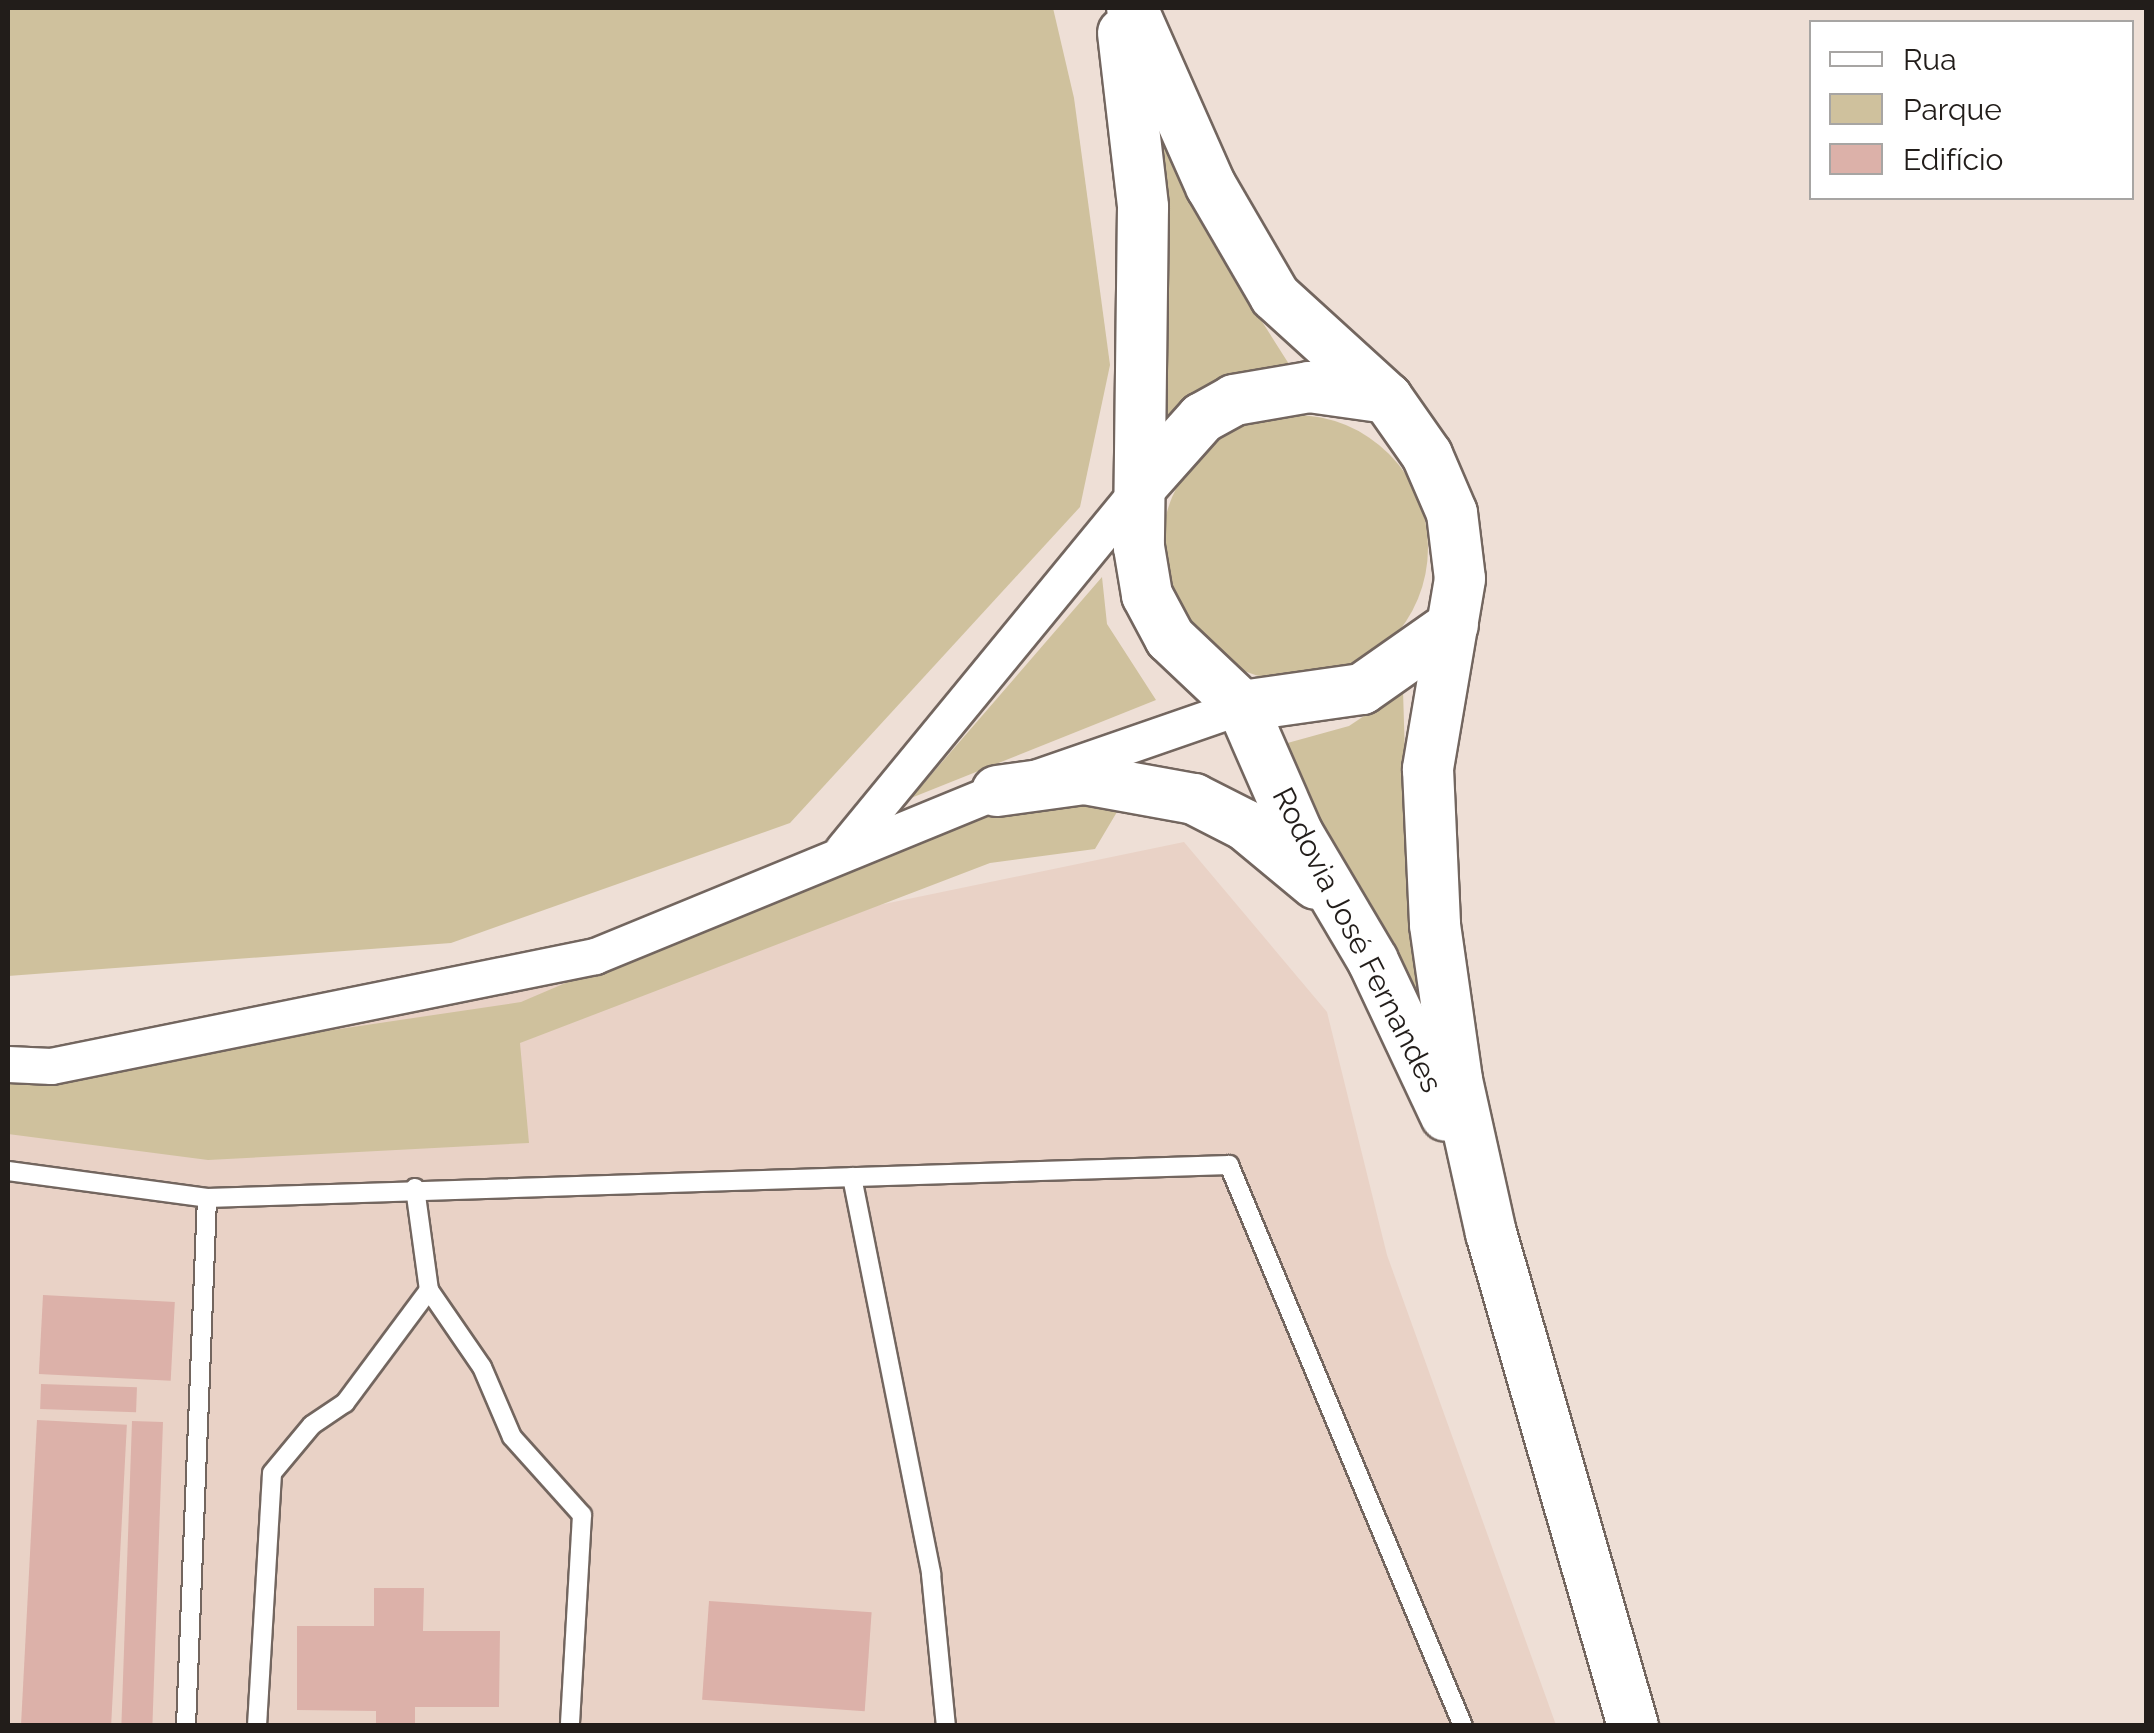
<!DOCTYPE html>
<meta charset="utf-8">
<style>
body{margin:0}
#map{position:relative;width:2154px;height:1733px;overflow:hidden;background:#eedfd6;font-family:Raleway,sans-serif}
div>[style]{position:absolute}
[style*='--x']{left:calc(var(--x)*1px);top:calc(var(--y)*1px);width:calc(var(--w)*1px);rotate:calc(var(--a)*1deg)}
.built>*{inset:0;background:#e9d2c6}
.green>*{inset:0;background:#cfc19d}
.round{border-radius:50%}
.building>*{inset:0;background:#dcb1a9;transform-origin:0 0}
.roads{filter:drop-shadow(2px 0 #73665f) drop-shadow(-2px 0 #73665f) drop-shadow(0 2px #73665f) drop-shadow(0 -2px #73665f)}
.service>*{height:18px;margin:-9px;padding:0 9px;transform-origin:9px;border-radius:9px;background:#fff}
.minor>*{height:35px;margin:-17.5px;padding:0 17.5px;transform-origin:17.5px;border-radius:17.5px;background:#fff}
.secondary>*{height:50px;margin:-25px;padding:0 25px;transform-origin:25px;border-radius:25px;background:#fff}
span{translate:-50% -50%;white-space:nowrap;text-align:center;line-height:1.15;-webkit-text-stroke:8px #fff;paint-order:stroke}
.street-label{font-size:30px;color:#221d1a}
.frame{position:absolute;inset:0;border:10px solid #221d1a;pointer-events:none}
.legend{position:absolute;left:1809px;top:20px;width:325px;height:180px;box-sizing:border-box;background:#fff;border:2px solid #a7a5a3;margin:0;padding:12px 18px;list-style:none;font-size:30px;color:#221d1a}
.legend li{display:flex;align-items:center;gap:20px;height:50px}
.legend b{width:50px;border:2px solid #a7a5a3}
</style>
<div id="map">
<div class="built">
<i style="clip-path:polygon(1184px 842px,1327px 1012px,1387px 1255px,1556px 1725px,8px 1726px,8px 1074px,51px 1076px)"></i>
</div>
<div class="green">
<i style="clip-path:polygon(8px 8px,1053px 8px,1074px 98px,1110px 365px,1080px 507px,790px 823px,451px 943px,8px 976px)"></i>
<i style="clip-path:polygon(1160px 119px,1254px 309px,1301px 383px,1167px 425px,1170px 206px)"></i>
<i class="round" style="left:1162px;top:415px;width:266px;height:266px"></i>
<i style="clip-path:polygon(1102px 577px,1107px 624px,1156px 700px,911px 798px)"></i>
<i style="clip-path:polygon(1403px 690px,1410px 925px,1444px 1074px,1273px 747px,1349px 726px)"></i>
<i style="clip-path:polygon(1130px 790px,1095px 849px,990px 863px,520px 1043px,529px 1143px,208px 1160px,8px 1134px,8px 1070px,50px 1072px,521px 1002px,1009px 793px)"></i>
</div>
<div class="building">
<i style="left:43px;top:1295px;width:132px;height:79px;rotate:3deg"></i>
<i style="left:41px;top:1384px;width:96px;height:25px;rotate:2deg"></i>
<i style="left:37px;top:1420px;width:90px;height:306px;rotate:3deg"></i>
<i style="left:132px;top:1421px;width:31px;height:305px;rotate:2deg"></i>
<i style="clip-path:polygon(374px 1588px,424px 1588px,423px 1631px,500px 1631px,499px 1707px,415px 1707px,415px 1726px,376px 1726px,376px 1711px,297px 1710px,297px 1626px,374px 1626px)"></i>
<i style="left:709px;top:1601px;width:163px;height:99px;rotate:4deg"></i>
</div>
<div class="roads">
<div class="service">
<i style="--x:8;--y:1171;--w:201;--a:7.7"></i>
<i style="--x:207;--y:1198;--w:1023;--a:-1.85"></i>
<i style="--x:1229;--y:1165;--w:608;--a:67.36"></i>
<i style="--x:852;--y:1177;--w:405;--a:78.7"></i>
<i style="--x:931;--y:1574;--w:153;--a:84.4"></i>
<i style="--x:415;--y:1188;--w:103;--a:82.2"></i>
<i style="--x:429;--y:1290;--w:93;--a:55.5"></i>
<i style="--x:482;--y:1367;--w:76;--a:66.8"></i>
<i style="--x:512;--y:1437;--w:105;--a:48.1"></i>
<i style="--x:582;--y:1515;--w:211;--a:93.3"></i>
<i style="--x:186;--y:1726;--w:528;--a:-87.72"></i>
<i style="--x:257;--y:1726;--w:253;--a:-86.6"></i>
<i style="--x:272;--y:1473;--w:62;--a:-50.2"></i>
<i style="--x:312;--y:1425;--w:40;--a:-34"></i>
<i style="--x:345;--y:1403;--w:141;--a:-53.4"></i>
</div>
<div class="minor">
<i style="--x:843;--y:849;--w:472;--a:-50.6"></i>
<i style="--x:8;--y:1064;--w:43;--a:2.7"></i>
<i style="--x:51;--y:1066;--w:555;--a:-11.43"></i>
<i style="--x:595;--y:956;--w:435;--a:-22.3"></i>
<i style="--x:997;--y:791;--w:259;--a:-19.1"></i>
</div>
<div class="secondary">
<i style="--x:1132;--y:8;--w:195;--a:66.1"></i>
<i style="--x:1211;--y:186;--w:127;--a:59.8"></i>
<i style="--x:1275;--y:296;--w:151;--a:42.3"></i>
<i style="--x:1387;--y:398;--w:70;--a:54.9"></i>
<i style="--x:1427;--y:455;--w:63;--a:66.7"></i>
<i style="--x:1452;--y:513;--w:66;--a:83.1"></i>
<i style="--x:1460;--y:579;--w:193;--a:99.6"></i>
<i style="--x:1428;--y:769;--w:156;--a:87.4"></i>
<i style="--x:1435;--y:925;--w:157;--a:81.9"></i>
<i style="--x:1457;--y:1080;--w:157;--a:77.5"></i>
<i style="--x:1491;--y:1233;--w:513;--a:73.93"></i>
<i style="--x:1123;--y:33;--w:175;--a:83.4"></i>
<i style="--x:1143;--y:207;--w:340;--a:90.7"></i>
<i style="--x:1139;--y:547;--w:49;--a:80.5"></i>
<i style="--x:1147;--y:595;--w:49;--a:61.9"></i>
<i style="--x:1170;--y:638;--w:99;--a:43.4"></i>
<i style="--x:1242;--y:706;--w:121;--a:-8.1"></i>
<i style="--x:1362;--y:689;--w:111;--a:-35.1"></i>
<i style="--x:1144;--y:483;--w:87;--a:-48.3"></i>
<i style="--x:1202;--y:418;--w:37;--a:-29"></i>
<i style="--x:1234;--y:400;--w:76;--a:-9.8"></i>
<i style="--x:1309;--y:387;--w:79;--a:8"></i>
<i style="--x:1242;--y:706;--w:140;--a:66.4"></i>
<i style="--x:1298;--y:834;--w:147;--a:59.4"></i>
<i style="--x:1373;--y:961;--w:171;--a:64.8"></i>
<i style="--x:997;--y:791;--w:88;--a:-7.9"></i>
<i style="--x:1084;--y:779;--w:112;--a:10.3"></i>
<i style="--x:1194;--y:799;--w:57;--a:27"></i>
<i style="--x:1245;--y:825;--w:92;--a:39.7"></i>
</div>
</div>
<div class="street-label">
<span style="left:1357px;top:940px;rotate:63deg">Rodovia José Fernandes</span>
</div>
<div class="frame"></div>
<ul class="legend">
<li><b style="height:12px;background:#fff"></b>Rua</li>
<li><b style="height:28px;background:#cfc19d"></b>Parque</li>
<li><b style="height:28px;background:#dcb1a9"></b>Edifício</li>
</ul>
</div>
